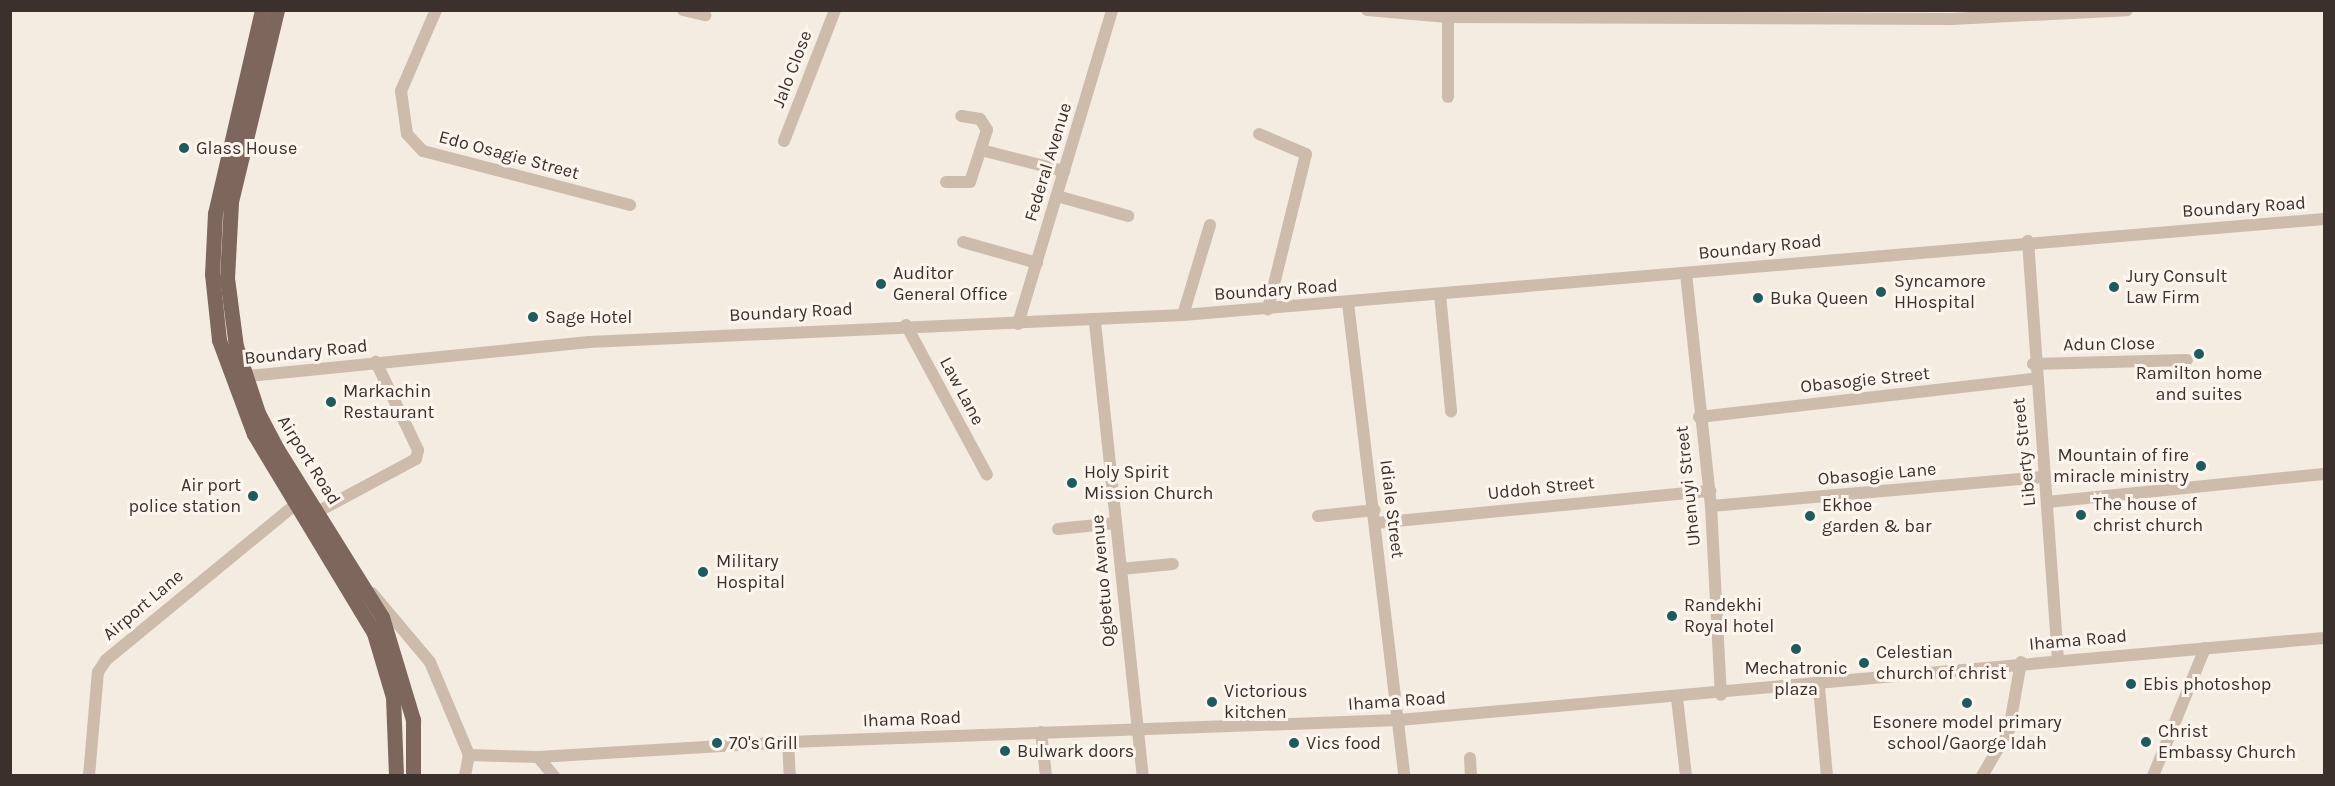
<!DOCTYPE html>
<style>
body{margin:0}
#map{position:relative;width:2335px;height:786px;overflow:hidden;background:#f4ebe1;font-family:Karla,sans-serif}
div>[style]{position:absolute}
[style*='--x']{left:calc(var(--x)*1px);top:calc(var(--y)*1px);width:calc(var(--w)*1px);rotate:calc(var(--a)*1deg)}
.minor>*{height:12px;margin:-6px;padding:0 6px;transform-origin:6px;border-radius:6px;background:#cdbbac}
.major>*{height:15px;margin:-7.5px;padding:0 7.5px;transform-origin:7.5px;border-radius:7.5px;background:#7d675c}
.dots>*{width:16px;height:16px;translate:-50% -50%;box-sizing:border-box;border:3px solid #fbf5ee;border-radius:50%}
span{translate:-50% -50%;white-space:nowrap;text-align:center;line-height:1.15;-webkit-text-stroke:6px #fbf5ee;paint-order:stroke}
.street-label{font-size:18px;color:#3b302b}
.poi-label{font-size:18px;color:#3b302b}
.left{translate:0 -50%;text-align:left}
.right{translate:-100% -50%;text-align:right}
.frame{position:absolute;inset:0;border:12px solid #3b302b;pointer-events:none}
</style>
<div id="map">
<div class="minor">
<i style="--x:436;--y:10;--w:88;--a:113.4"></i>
<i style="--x:401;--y:91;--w:43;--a:82.1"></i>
<i style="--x:407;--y:134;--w:23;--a:47"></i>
<i style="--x:423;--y:151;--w:214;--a:14.6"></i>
<i style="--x:683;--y:10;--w:23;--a:13"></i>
<i style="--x:1367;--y:10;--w:81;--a:4.9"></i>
<i style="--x:1448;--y:17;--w:504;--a:0.23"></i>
<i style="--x:1952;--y:19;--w:175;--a:-2.9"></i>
<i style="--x:1448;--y:17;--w:80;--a:90"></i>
<i style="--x:1259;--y:134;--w:51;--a:23.1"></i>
<i style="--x:1306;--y:154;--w:160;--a:103.8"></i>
<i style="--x:784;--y:141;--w:141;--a:-68.7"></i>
<i style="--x:981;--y:150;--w:86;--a:14.2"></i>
<i style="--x:946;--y:182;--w:24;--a:0"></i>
<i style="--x:970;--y:182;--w:55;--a:-71.9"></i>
<i style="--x:987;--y:130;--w:13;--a:-122"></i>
<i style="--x:980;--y:119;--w:19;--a:-171"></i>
<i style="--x:1057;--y:196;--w:74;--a:15.7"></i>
<i style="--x:2028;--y:241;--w:419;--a:85.9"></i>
<i style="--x:963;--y:242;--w:77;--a:15.8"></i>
<i style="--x:1686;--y:273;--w:234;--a:83.9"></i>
<i style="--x:1711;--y:506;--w:189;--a:87"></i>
<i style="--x:1440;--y:294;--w:118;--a:84.6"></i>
<i style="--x:1348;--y:303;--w:476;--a:83.2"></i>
<i style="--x:1183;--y:315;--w:94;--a:-73.3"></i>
<i style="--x:1095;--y:322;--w:457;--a:84"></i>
<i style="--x:1018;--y:324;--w:328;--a:-73.3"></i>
<i style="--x:906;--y:325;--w:170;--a:61.6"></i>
<i style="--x:2033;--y:364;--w:154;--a:-1.5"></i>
<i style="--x:239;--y:377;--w:352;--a:-5.7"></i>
<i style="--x:589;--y:342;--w:595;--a:-2.6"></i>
<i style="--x:1183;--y:315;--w:1145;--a:-4.81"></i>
<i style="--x:1699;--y:417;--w:338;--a:-6.5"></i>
<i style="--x:2047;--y:502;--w:278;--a:-5.8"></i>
<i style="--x:1711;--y:506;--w:335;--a:-5"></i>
<i style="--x:319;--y:511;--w:110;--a:-28.2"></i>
<i style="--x:416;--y:459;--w:9;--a:-77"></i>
<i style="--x:418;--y:450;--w:98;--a:-115.5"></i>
<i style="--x:1318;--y:516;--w:57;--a:-6"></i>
<i style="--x:1376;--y:523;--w:336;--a:-5.5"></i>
<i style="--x:1058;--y:529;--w:58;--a:-5.9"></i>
<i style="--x:1121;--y:569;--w:52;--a:-5.5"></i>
<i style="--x:372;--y:593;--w:90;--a:50"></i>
<i style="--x:430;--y:662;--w:101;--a:67.2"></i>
<i style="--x:469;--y:755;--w:21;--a:101"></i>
<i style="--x:1819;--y:687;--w:89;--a:84.9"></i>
<i style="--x:1677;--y:698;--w:79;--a:83.4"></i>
<i style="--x:1041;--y:732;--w:44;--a:83.5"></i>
<i style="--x:788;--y:742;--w:34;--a:87"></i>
<i style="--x:469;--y:755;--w:69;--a:1.7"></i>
<i style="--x:538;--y:757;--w:250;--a:-3.4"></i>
<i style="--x:788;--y:742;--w:611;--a:-2.06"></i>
<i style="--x:1399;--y:720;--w:929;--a:-5.07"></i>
<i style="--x:538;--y:757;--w:25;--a:50"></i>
<i style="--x:1470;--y:758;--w:18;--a:87"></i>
<i style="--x:89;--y:776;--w:104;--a:-85.1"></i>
<i style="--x:98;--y:672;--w:14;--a:-56"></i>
<i style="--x:106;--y:660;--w:246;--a:-39.4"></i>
<i style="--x:1982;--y:776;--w:53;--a:-59.6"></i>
<i style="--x:2009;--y:730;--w:69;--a:-80"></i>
<i style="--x:2153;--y:776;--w:138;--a:-67.9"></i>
</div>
<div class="major">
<i style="--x:262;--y:10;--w:208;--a:103"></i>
<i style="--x:215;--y:213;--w:61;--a:92.8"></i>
<i style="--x:212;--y:274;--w:66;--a:83.9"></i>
<i style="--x:219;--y:340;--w:100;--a:69.6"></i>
<i style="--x:254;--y:434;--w:232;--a:58.9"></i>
<i style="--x:374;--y:633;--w:67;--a:73.5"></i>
<i style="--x:393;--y:697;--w:79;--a:87.8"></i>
<i style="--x:277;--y:10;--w:197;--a:103.5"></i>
<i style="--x:231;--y:202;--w:76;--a:93"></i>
<i style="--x:227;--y:278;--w:69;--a:82.5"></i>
<i style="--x:236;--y:346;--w:71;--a:71.8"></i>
<i style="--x:258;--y:413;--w:41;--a:62.2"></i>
<i style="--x:277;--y:449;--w:198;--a:58"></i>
<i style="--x:382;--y:617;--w:108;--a:73.2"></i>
<i style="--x:413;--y:720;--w:56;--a:90"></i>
</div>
<div class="dots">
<i style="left:184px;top:148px;background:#1f5a5e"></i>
<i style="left:881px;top:284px;background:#1f5a5e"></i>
<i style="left:2114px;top:287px;background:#1f5a5e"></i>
<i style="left:1881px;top:292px;background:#1f5a5e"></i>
<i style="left:1758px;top:298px;background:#1f5a5e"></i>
<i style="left:533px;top:317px;background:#1f5a5e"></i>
<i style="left:2199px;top:354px;background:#1f5a5e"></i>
<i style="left:331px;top:402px;background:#1f5a5e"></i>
<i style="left:2201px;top:466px;background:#1f5a5e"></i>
<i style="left:1072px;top:483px;background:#1f5a5e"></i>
<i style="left:253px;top:496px;background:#1f5a5e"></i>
<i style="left:2081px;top:515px;background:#1f5a5e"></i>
<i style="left:1810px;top:516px;background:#1f5a5e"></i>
<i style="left:703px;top:572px;background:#1f5a5e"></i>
<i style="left:1672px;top:616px;background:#1f5a5e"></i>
<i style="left:1796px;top:649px;background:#1f5a5e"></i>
<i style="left:1864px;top:663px;background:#1f5a5e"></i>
<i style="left:2131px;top:684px;background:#1f5a5e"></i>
<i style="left:1212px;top:702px;background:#1f5a5e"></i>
<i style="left:1967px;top:703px;background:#1f5a5e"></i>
<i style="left:2146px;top:742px;background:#1f5a5e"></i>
<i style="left:717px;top:743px;background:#1f5a5e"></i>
<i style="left:1294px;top:743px;background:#1f5a5e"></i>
<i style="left:1005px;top:751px;background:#1f5a5e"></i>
</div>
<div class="street-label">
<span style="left:792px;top:69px;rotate:-69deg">Jalo Close</span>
<span style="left:509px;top:155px;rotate:15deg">Edo Osagie Street</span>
<span style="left:1048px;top:162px;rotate:-73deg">Federal Avenue</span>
<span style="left:2244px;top:207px;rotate:-4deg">Boundary Road</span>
<span style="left:1760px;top:247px;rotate:-6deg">Boundary Road</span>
<span style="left:1276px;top:290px;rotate:-4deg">Boundary Road</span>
<span style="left:791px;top:312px;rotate:-3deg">Boundary Road</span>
<span style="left:2109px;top:344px;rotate:-1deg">Adun Close</span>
<span style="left:306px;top:352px;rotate:-6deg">Boundary Road</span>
<span style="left:1865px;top:380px;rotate:-6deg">Obasogie Street</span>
<span style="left:962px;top:391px;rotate:62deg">Law Lane</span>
<span style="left:2024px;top:452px;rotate:-96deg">Liberty Street</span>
<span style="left:309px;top:460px;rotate:58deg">Airport Road</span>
<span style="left:1877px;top:474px;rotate:-5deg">Obasogie Lane</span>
<span style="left:1688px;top:486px;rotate:-96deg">Uhenuyi Street</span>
<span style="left:1541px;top:488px;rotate:-6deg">Uddoh Street</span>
<span style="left:1392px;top:509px;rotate:83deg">Idiale Street</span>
<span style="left:1103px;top:581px;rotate:-95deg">Ogbetuo Avenue</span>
<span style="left:143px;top:605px;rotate:-40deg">Airport Lane</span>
<span style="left:2078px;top:640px;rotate:-5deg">Ihama Road</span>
<span style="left:1397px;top:701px;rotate:-4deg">Ihama Road</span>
<span style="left:912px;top:719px;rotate:-2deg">Ihama Road</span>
</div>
<div class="poi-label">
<span class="left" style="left:196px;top:148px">Glass House</span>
<span class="left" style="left:893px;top:284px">Auditor<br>General Office</span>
<span class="left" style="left:2126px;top:287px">Jury Consult<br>Law Firm</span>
<span class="left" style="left:1894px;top:292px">Syncamore<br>HHospital</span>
<span class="left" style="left:1770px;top:298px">Buka Queen</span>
<span class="left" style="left:545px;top:317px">Sage Hotel</span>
<span style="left:2199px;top:384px">Ramilton home<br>and suites</span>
<span class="left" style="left:343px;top:402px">Markachin<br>Restaurant</span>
<span class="right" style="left:2189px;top:466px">Mountain of fire<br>miracle ministry</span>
<span class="left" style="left:1084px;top:483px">Holy Spirit<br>Mission Church</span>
<span class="right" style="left:241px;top:496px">Air port<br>police station</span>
<span class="left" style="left:2093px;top:515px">The house of<br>christ church</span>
<span class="left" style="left:1822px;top:516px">Ekhoe<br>garden &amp; bar</span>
<span class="left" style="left:716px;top:572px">Military<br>Hospital</span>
<span class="left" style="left:1684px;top:616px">Randekhi<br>Royal hotel</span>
<span class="left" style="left:1876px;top:663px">Celestian<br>church of christ</span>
<span style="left:1796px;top:679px">Mechatronic<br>plaza</span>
<span class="left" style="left:2143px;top:684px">Ebis photoshop</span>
<span class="left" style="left:1224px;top:702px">Victorious<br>kitchen</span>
<span style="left:1967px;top:733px">Esonere model primary<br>school/Gaorge Idah</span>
<span class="left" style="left:2158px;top:742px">Christ<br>Embassy Church</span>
<span class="left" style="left:729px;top:743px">70's Grill</span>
<span class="left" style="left:1306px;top:743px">Vics food</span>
<span class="left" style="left:1017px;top:751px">Bulwark doors</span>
</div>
<div class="frame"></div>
</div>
